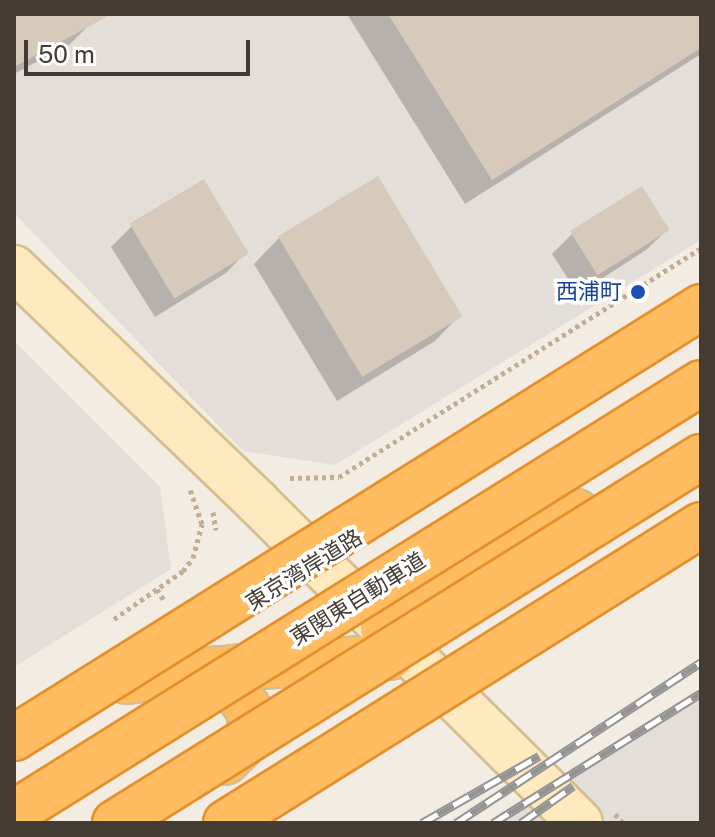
<!DOCTYPE html>
<meta charset="utf-8">
<style>
body{margin:0}
#map{position:relative;width:715px;height:837px;overflow:hidden;background:#f2ece3;font-family:"Public Sans","Noto Sans JP",sans-serif}
div>[style]{position:absolute}
[style*='--x']{left:calc(var(--x)*1px);top:calc(var(--y)*1px);width:calc(var(--w)*1px);rotate:calc(var(--a)*1deg)}
.industrial>*{inset:0;background:#e4ded8}
.shadow>*{inset:0;background:#0003}
.building>*{inset:0;background:#d8cabb;transform-origin:0 0}
.path>*{height:5px;margin-top:-2.5px;transform-origin:0;background:repeating-linear-gradient(90deg,#c1ae95 0 4px,transparent 0 8px)}
.roads{filter:drop-shadow(2px 0 #d5bd90) drop-shadow(-2px 0 #d5bd90) drop-shadow(0 2px #d5bd90) drop-shadow(0 -2px #d5bd90)}
.secondary>*{height:44px;margin:-22px;padding:0 22px;transform-origin:22px;border-radius:22px;background:#ffeac0}
.highway>*{height:44px;margin:-22px;padding:0 22px;transform-origin:22px;border-radius:22px;background:#ffbc61}
.rail>*{height:9px;margin-top:-4.5px;transform-origin:0;background:repeating-linear-gradient(90deg,#fff 0 18px,#949494 0 36px);box-sizing:border-box;border-block:2px solid #949494}
.path-bridge>*{height:5px;margin-top:-2.5px;transform-origin:0;background:repeating-linear-gradient(90deg,#c1ae95 0 4px,transparent 0 8px)}
.bridges{filter:drop-shadow(2px 0 #e58f2a) drop-shadow(-2px 0 #e58f2a) drop-shadow(0 2px #e58f2a) drop-shadow(0 -2px #e58f2a)}
.highway-bridge>*{height:44px;margin:-22px;padding:0 22px;transform-origin:22px;border-radius:22px;background:#ffbc61}
.dots>*{width:22px;height:22px;translate:-50% -50%;box-sizing:border-box;border:4px solid #fff;border-radius:50%}
span{translate:-50% -50%;white-space:nowrap;text-align:center;line-height:1.15;-webkit-text-stroke:7px #fff;paint-order:stroke}
.transit-label{font-size:22px;color:#164399}
.right{translate:-100% -50%;text-align:right}
.street-label{font-size:22px;color:#443c33}
.frame{position:absolute;inset:0;border:16px solid #443c33;pointer-events:none}
.scale{position:absolute;left:24px;top:40px;width:226px;height:36px;box-sizing:border-box;border:4px solid #443c33;border-top:0;padding-left:10px;font-size:24px;line-height:28px;white-space:nowrap;color:#443c33;-webkit-text-stroke:6px #fff;paint-order:stroke}
</style>
<div id="map">
<div class="industrial">
<i style="clip-path:polygon(14px 14px,701px 14px,701px 240px,335px 465px,243px 451px,14px 213px)"></i>
<i style="clip-path:polygon(14px 341px,160px 487px,171px 569px,14px 667px)"></i>
<i style="clip-path:polygon(701px 696px,701px 823px,501px 823px)"></i>
</div>
<div class="shadow">
<i style="clip-path:polygon(14px 14px,86px 14px,91px 23px,70px 44px,14px 74px)"></i>
<i style="clip-path:polygon(347px 14px,701px 14px,701px 54px,465px 204px)"></i>
<i style="clip-path:polygon(132px 226px,246px 252px,226px 273px,155px 317px,111px 247px)"></i>
<i style="clip-path:polygon(667px 230px,646px 250px,578px 294px,552px 254px,572px 234px)"></i>
<i style="clip-path:polygon(279px 238px,460px 315px,435px 341px,337px 401px,254px 264px)"></i>
</div>
<div class="building">
<i style="clip-path:polygon(14px 14px,112px 14px,14px 67px)"></i>
<i style="clip-path:polygon(388px 14px,701px 14px,701px 48px,492px 180px)"></i>
<i style="left:378px;top:176px;width:164px;height:117px;rotate:59deg"></i>
<i style="left:204px;top:179px;width:87px;height:87px;rotate:59deg"></i>
<i style="left:642px;top:186px;width:52px;height:85px;rotate:58deg"></i>
</div>
<div class="path">
<i style="--x:290;--y:478;--w:49;--a:-1.2"></i>
<i style="--x:339;--y:477;--w:428;--a:-32.3"></i>
<i style="--x:213;--y:512;--w:18;--a:81"></i>
<i style="--x:114;--y:619;--w:84;--a:-34.8"></i>
<i style="--x:183;--y:571;--w:16;--a:-52"></i>
<i style="--x:193;--y:558;--w:35;--a:-75"></i>
<i style="--x:202;--y:524;--w:36;--a:-109"></i>
<i style="--x:615;--y:814;--w:12;--a:48"></i>
</div>
<div class="roads">
<div class="secondary">
<i style="--x:14;--y:268;--w:337;--a:43.9"></i>
<i style="--x:257;--y:502;--w:455;--a:44.8"></i>
</div>
<div class="highway">
<i style="--x:383;--y:629;--w:226;--a:-31.2"></i>
<i style="--x:232;--y:668;--w:159;--a:-4"></i>
<i style="--x:127;--y:681;--w:92;--a:-7.5"></i>
<i style="--x:218;--y:669;--w:49;--a:52.4"></i>
<i style="--x:248;--y:708;--w:17;--a:77"></i>
<i style="--x:252;--y:725;--w:18;--a:112"></i>
<i style="--x:245;--y:742;--w:28;--a:135"></i>
</div>
</div>
<div class="rail">
<i style="--x:422;--y:823;--w:135;--a:-29.8"></i>
<i style="--x:456;--y:823;--w:293;--a:-33.3"></i>
<i style="--x:493;--y:823;--w:245;--a:-32"></i>
<i style="--x:521;--y:823;--w:64;--a:-35.4"></i>
</div>
<div class="path-bridge">
<i style="--x:157;--y:589;--w:15;--a:58"></i>
</div>
<div class="bridges">
<div class="highway-bridge">
<i style="--x:14;--y:738;--w:811;--a:-32.1"></i>
<i style="--x:14;--y:813;--w:810;--a:-32.04"></i>
<i style="--x:115;--y:823;--w:691;--a:-31.99"></i>
<i style="--x:226;--y:823;--w:561;--a:-32.1"></i>
</div>
</div>
<div class="dots">
<i style="left:638px;top:292px;background:#1a4fb4"></i>
</div>
<div class="transit-label">
<span class="right" style="left:622px;top:292px">西浦町</span>
</div>
<div class="street-label">
<span style="left:304px;top:570px;rotate:-32deg">東京湾岸道路</span>
<span style="left:358px;top:599px;rotate:-32deg">東関東自動車道</span>
</div>
<div class="frame"></div>
<div class="scale">50 m</div>
</div>
